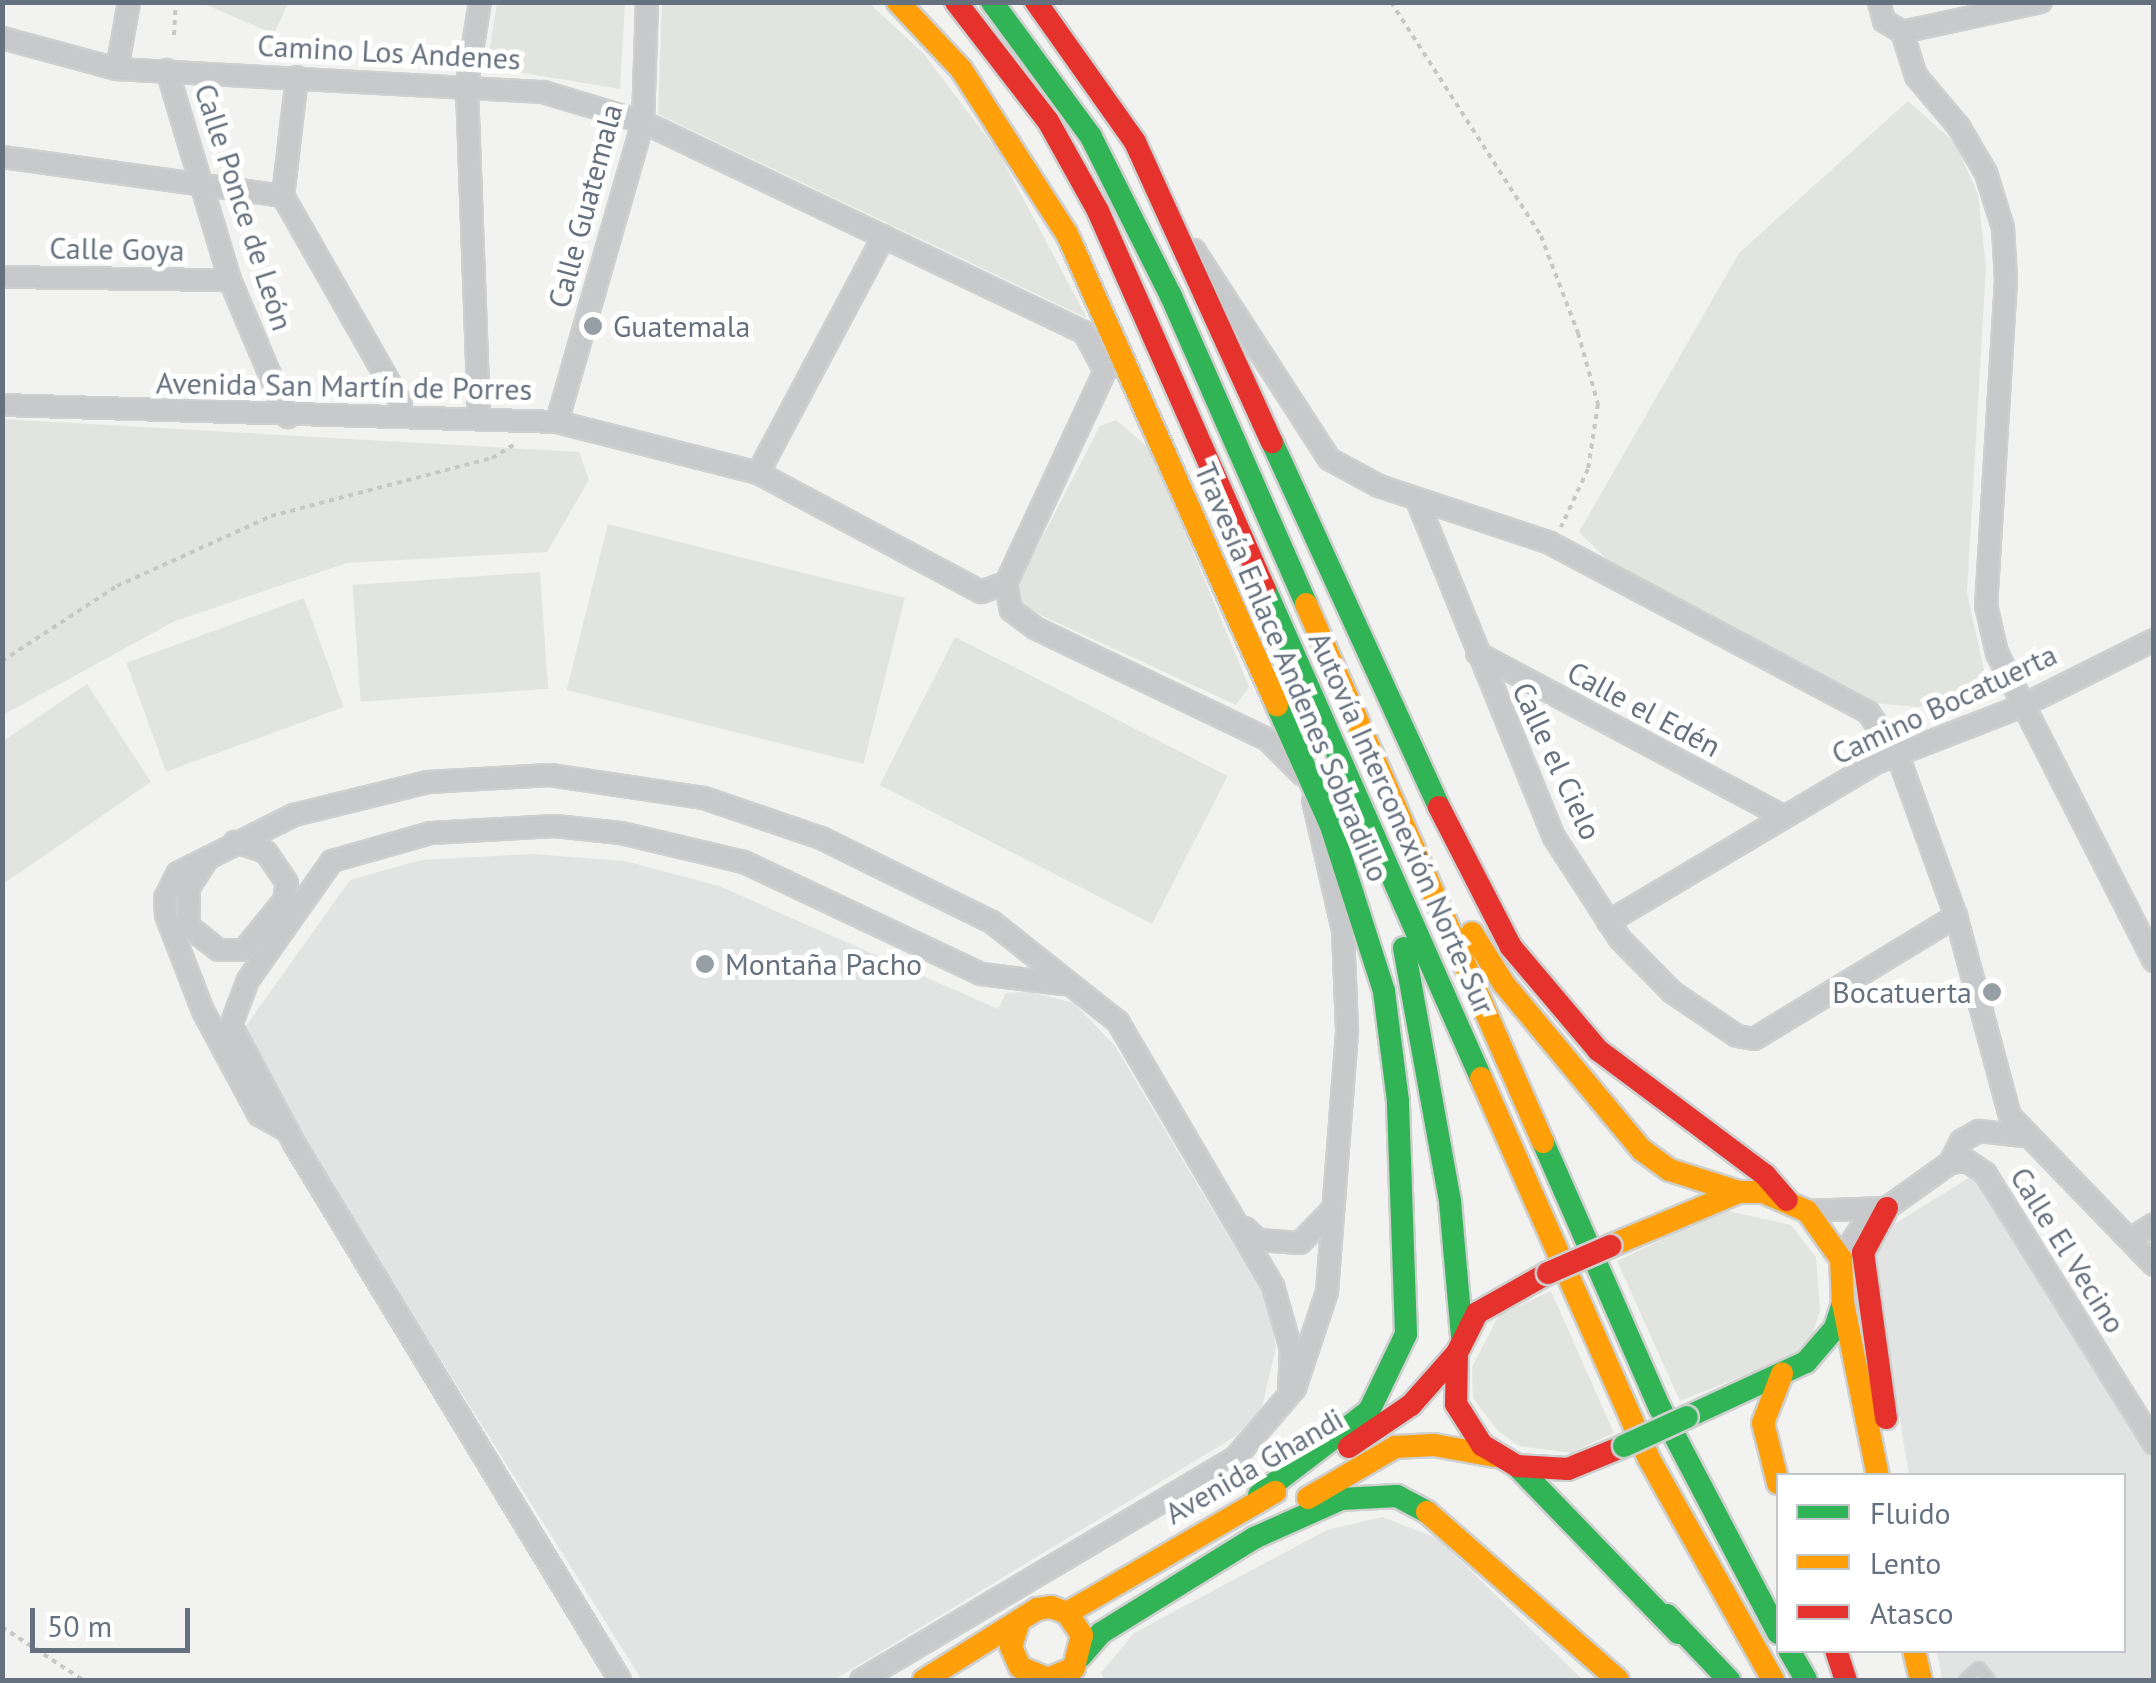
<!DOCTYPE html>
<meta charset="utf-8">
<style>
body{margin:0}
#map{position:relative;width:2156px;height:1683px;overflow:hidden;background:#f2f3f1;font-family:"PT Sans",sans-serif}
div>[style]{position:absolute}
[style*='--x']{left:calc(var(--x)*1px);top:calc(var(--y)*1px);width:calc(var(--w)*1px);rotate:calc(var(--a)*1deg)}
.built>*{inset:0;background:#e2e4e3}
.green>*{inset:0;background:#e2e5df;transform-origin:0 0}
.path>*{height:4px;margin-top:-2px;transform-origin:0;background:repeating-linear-gradient(90deg,#c7c7c7 0 5px,transparent 0 10px)}
.roads{filter:drop-shadow(2px 0 #cecfcf) drop-shadow(-2px 0 #cecfcf) drop-shadow(0 2px #cecfcf) drop-shadow(0 -2px #cecfcf)}
.lane>*{height:10px;margin:-5px;padding:0 5px;transform-origin:5px;border-radius:5px;background:#c8c9ca}
.street>*{height:20px;margin:-10px;padding:0 10px;transform-origin:10px;border-radius:10px;background:#c8c9ca}
.fast>*{height:22px;margin:-11px;padding:0 11px;transform-origin:11px;border-radius:11px;background:#30b455}
.slow>*{height:22px;margin:-11px;padding:0 11px;transform-origin:11px;border-radius:11px;background:#ff9f0a}
.jam>*{height:22px;margin:-11px;padding:0 11px;transform-origin:11px;border-radius:11px;background:#e5322d}
.bridges{filter:drop-shadow(2px 0 #cecfcf) drop-shadow(-2px 0 #cecfcf) drop-shadow(0 2px #cecfcf) drop-shadow(0 -2px #cecfcf)}
.fast-bridge>*{height:22px;margin:-11px;padding:0 11px;transform-origin:11px;border-radius:11px;background:#30b455}
.jam-bridge>*{height:22px;margin:-11px;padding:0 11px;transform-origin:11px;border-radius:11px;background:#e5322d}
.dots>*{width:28px;height:28px;translate:-50% -50%;box-sizing:border-box;border:5px solid #fff;border-radius:50%}
span{translate:-50% -50%;white-space:nowrap;text-align:center;line-height:1.15;-webkit-text-stroke:10px #fff;paint-order:stroke}
.street-label{font-size:30px;color:#65717e}
.poi-label{font-size:30px;color:#65717e}
.left{translate:0 -50%;text-align:left}
.right{translate:-100% -50%;text-align:right}
.frame{position:absolute;inset:0;border:5px solid #65717e;pointer-events:none}
.legend{position:absolute;left:1776px;top:1473px;width:350px;height:180px;box-sizing:border-box;background:#fff;border:2px solid #c1c6cb;margin:0;padding:12px 18px;list-style:none;font-size:30px;color:#65717e}
.legend li{display:flex;align-items:center;gap:20px;height:50px}
.legend b{width:50px;border:2px solid #c1c6cb}
.scale{position:absolute;left:30px;top:1608px;width:160px;height:45px;box-sizing:border-box;border:5px solid #65717e;border-top:0;padding-left:12px;font-size:30px;line-height:35px;white-space:nowrap;color:#65717e;-webkit-text-stroke:8px #fff;paint-order:stroke}
</style>
<div id="map">
<div class="built">
<i style="clip-path:polygon(532px 854px,625px 861px,719px 886px,998px 1009px,1006px 993px,1030px 992px,1074px 1003px,1115px 1046px,1266px 1300px,1276px 1347px,1262px 1407px,1236px 1436px,834px 1680px,642px 1680px,238px 1037px,350px 880px,421px 860px)"></i>
<i style="clip-path:polygon(1972px 1176px,2018px 1211px,2153px 1429px,2153px 1680px,1942px 1680px,1937px 1651px,2124px 1650px,2124px 1476px,1909px 1475px,1870px 1239px)"></i>
<i style="clip-path:polygon(1382px 1517px,1437px 1538px,1583px 1680px,1105px 1680px,1101px 1673px,1134px 1633px,1327px 1530px)"></i>
</div>
<div class="green">
<i style="clip-path:polygon(202px 3px,288px 3px,274px 34px)"></i>
<i style="clip-path:polygon(497px 3px,625px 3px,620px 89px,487px 67px)"></i>
<i style="clip-path:polygon(662px 3px,869px 3px,923px 53px,999px 153px,1087px 318px,658px 114px)"></i>
<i style="clip-path:polygon(1908px 101px,1955px 143px,1978px 194px,1986px 268px,1967px 592px,1985px 675px,1965px 700px,1917px 707px,1875px 703px,1608px 560px,1579px 532px,1739px 253px)"></i>
<i style="clip-path:polygon(3px 419px,579px 452px,589px 480px,547px 552px,347px 563px,175px 621px,3px 715px)"></i>
<i style="clip-path:polygon(1116px 420px,1151px 450px,1249px 687px,1236px 705px,1021px 606px,1016px 588px,1100px 426px)"></i>
<i style="left:608px;top:524px;width:306px;height:171px;rotate:14deg"></i>
<i style="left:540px;top:572px;width:117px;height:188px;rotate:86deg"></i>
<i style="left:304px;top:598px;width:116px;height:189px;rotate:70deg"></i>
<i style="left:955px;top:637px;width:306px;height:166px;rotate:27deg"></i>
<i style="clip-path:polygon(87px 684px,151px 782px,3px 884px,3px 741px)"></i>
<i style="clip-path:polygon(1724px 1210px,1791px 1225px,1816px 1257px,1820px 1311px,1813px 1333px,1791px 1357px,1680px 1401px,1617px 1261px)"></i>
<i style="clip-path:polygon(1551px 1291px,1614px 1433px,1571px 1453px,1519px 1446px,1498px 1431px,1473px 1398px,1472px 1367px,1499px 1315px)"></i>
</div>
<div class="path">
<i style="--x:1391;--y:2;--w:278;--a:57.3"></i>
<i style="--x:1541;--y:236;--w:104;--a:69.1"></i>
<i style="--x:1578;--y:333;--w:74;--a:74.3"></i>
<i style="--x:1598;--y:404;--w:66;--a:98.7"></i>
<i style="--x:1588;--y:469;--w:64;--a:115"></i>
<i style="--x:174;--y:35;--w:33;--a:-87"></i>
<i style="--x:2;--y:661;--w:137;--a:-33.1"></i>
<i style="--x:117;--y:586;--w:169;--a:-24.4"></i>
<i style="--x:271;--y:516;--w:228;--a:-14.7"></i>
<i style="--x:492;--y:458;--w:29;--a:-31"></i>
<i style="--x:2;--y:1627;--w:97;--a:33.2"></i>
</div>
<div class="roads">
<div class="lane">
<i style="--x:1965;--y:1680;--w:18;--a:-41"></i>
<i style="--x:1979;--y:1668;--w:16;--a:50"></i>
</div>
<div class="street">
<i style="--x:1879;--y:2;--w:20;--a:75"></i>
<i style="--x:1884;--y:21;--w:21;--a:31"></i>
<i style="--x:1902;--y:32;--w:46;--a:72.3"></i>
<i style="--x:1916;--y:76;--w:67;--a:49.9"></i>
<i style="--x:1959;--y:127;--w:53;--a:59.6"></i>
<i style="--x:1986;--y:173;--w:58;--a:72.8"></i>
<i style="--x:2003;--y:228;--w:52;--a:86.7"></i>
<i style="--x:2006;--y:280;--w:326;--a:93.5"></i>
<i style="--x:1986;--y:605;--w:49;--a:77.1"></i>
<i style="--x:1997;--y:653;--w:346;--a:63"></i>
<i style="--x:1902;--y:32;--w:142;--a:-12.2"></i>
<i style="--x:2;--y:38;--w:119;--a:15.1"></i>
<i style="--x:117;--y:69;--w:427;--a:3.1"></i>
<i style="--x:543;--y:92;--w:104;--a:16.7"></i>
<i style="--x:643;--y:122;--w:488;--a:25.5"></i>
<i style="--x:1084;--y:332;--w:44;--a:61.7"></i>
<i style="--x:1105;--y:371;--w:234;--a:115"></i>
<i style="--x:1006;--y:583;--w:27;--a:80"></i>
<i style="--x:1011;--y:610;--w:30;--a:37"></i>
<i style="--x:1035;--y:628;--w:257;--a:25.6"></i>
<i style="--x:1267;--y:739;--w:51;--a:45"></i>
<i style="--x:117;--y:69;--w:68;--a:-79.8"></i>
<i style="--x:167;--y:70;--w:219;--a:73.3"></i>
<i style="--x:230;--y:280;--w:149;--a:67.1"></i>
<i style="--x:297;--y:77;--w:120;--a:96.7"></i>
<i style="--x:283;--y:196;--w:238;--a:60.3"></i>
<i style="--x:401;--y:403;--w:12;--a:95"></i>
<i style="--x:2;--y:157;--w:284;--a:7.9"></i>
<i style="--x:1194;--y:250;--w:249;--a:57.1"></i>
<i style="--x:1329;--y:459;--w:57;--a:28.4"></i>
<i style="--x:1379;--y:486;--w:180;--a:18.4"></i>
<i style="--x:1550;--y:543;--w:360;--a:28"></i>
<i style="--x:1868;--y:712;--w:53;--a:55.7"></i>
<i style="--x:1898;--y:756;--w:170;--a:70.1"></i>
<i style="--x:1956;--y:916;--w:207;--a:74.9"></i>
<i style="--x:2010;--y:1116;--w:207;--a:46"></i>
<i style="--x:2;--y:277;--w:228;--a:0.8"></i>
<i style="--x:2;--y:405;--w:555;--a:1.75"></i>
<i style="--x:557;--y:422;--w:207;--a:14.2"></i>
<i style="--x:758;--y:473;--w:253;--a:28.1"></i>
<i style="--x:981;--y:592;--w:27;--a:-20"></i>
<i style="--x:479;--y:416;--w:333;--a:-92.1"></i>
<i style="--x:467;--y:83;--w:82;--a:-80.9"></i>
<i style="--x:557;--y:422;--w:312;--a:-74"></i>
<i style="--x:643;--y:122;--w:120;--a:-88.1"></i>
<i style="--x:758;--y:473;--w:268;--a:-62"></i>
<i style="--x:1417;--y:500;--w:364;--a:67.9"></i>
<i style="--x:1554;--y:837;--w:121;--a:57.1"></i>
<i style="--x:1620;--y:939;--w:74;--a:45.5"></i>
<i style="--x:1672;--y:992;--w:78;--a:34.1"></i>
<i style="--x:1737;--y:1036;--w:17;--a:10"></i>
<i style="--x:1754;--y:1039;--w:237;--a:-31.3"></i>
<i style="--x:1477;--y:653;--w:348;--a:28.1"></i>
<i style="--x:206;--y:861;--w:31;--a:123"></i>
<i style="--x:189;--y:887;--w:39;--a:91"></i>
<i style="--x:188;--y:926;--w:39;--a:38"></i>
<i style="--x:219;--y:950;--w:25;--a:0"></i>
<i style="--x:244;--y:950;--w:63;--a:-50.8"></i>
<i style="--x:284;--y:901;--w:18;--a:-81"></i>
<i style="--x:287;--y:883;--w:37;--a:-124"></i>
<i style="--x:266;--y:852;--w:33;--a:-162"></i>
<i style="--x:1608;--y:922;--w:314;--a:-30.7"></i>
<i style="--x:1878;--y:762;--w:152;--a:-21.2"></i>
<i style="--x:2020;--y:707;--w:150;--a:-26.6"></i>
<i style="--x:288;--y:1131;--w:33;--a:-151"></i>
<i style="--x:259;--y:1115;--w:118;--a:-118.3"></i>
<i style="--x:203;--y:1011;--w:103;--a:-111.1"></i>
<i style="--x:166;--y:915;--w:17;--a:-93"></i>
<i style="--x:165;--y:898;--w:28;--a:-63"></i>
<i style="--x:178;--y:873;--w:130;--a:-26.6"></i>
<i style="--x:294;--y:815;--w:138;--a:-13.8"></i>
<i style="--x:428;--y:782;--w:122;--a:-3.3"></i>
<i style="--x:550;--y:775;--w:156;--a:8.5"></i>
<i style="--x:704;--y:798;--w:124;--a:18.9"></i>
<i style="--x:821;--y:838;--w:191;--a:26.2"></i>
<i style="--x:992;--y:922;--w:161;--a:38.4"></i>
<i style="--x:1118;--y:1022;--w:306;--a:59.6"></i>
<i style="--x:1273;--y:1286;--w:66;--a:74.1"></i>
<i style="--x:1291;--y:1349;--w:43;--a:92.7"></i>
<i style="--x:1950;--y:1163;--w:17;--a:-7"></i>
<i style="--x:1967;--y:1161;--w:22;--a:34"></i>
<i style="--x:1985;--y:1173;--w:319;--a:58"></i>
<i style="--x:1807;--y:1211;--w:78;--a:-2.2"></i>
<i style="--x:1245;--y:1228;--w:18;--a:43"></i>
<i style="--x:1258;--y:1240;--w:42;--a:4.1"></i>
<i style="--x:1300;--y:1243;--w:45;--a:-45.9"></i>
<i style="--x:2131;--y:1239;--w:27;--a:-33"></i>
<i style="--x:1841;--y:1259;--w:40;--a:-57.1"></i>
<i style="--x:1863;--y:1225;--w:107;--a:-35.5"></i>
<i style="--x:1950;--y:1163;--w:25;--a:-63"></i>
<i style="--x:1961;--y:1141;--w:21;--a:-29"></i>
<i style="--x:1979;--y:1131;--w:45;--a:6.3"></i>
<i style="--x:620;--y:1680;--w:626;--a:-121.28"></i>
<i style="--x:295;--y:1145;--w:136;--a:-118.1"></i>
<i style="--x:231;--y:1025;--w:48;--a:-69.3"></i>
<i style="--x:248;--y:980;--w:146;--a:-54.8"></i>
<i style="--x:332;--y:861;--w:103;--a:-15.8"></i>
<i style="--x:431;--y:833;--w:124;--a:-3.2"></i>
<i style="--x:555;--y:826;--w:66;--a:6.1"></i>
<i style="--x:621;--y:833;--w:126;--a:13.3"></i>
<i style="--x:744;--y:862;--w:262;--a:25.3"></i>
<i style="--x:981;--y:974;--w:83;--a:7"></i>
<i style="--x:861;--y:1680;--w:435;--a:-30.7"></i>
<i style="--x:1235;--y:1458;--w:92;--a:-49.4"></i>
<i style="--x:1295;--y:1388;--w:101;--a:-71.6"></i>
<i style="--x:1327;--y:1292;--w:263;--a:-85.6"></i>
<i style="--x:1347;--y:1030;--w:100;--a:-92.3"></i>
<i style="--x:1343;--y:930;--w:133;--a:-103"></i>
</div>
<div class="fast">
<i style="--x:992;--y:2;--w:167;--a:53.7"></i>
<i style="--x:1091;--y:137;--w:178;--a:63.3"></i>
<i style="--x:1171;--y:296;--w:336;--a:66.3"></i>
<i style="--x:1272;--y:442;--w:401;--a:65.4"></i>
<i style="--x:1265;--y:589;--w:535;--a:66.17"></i>
<i style="--x:1404;--y:948;--w:258;--a:79.7"></i>
<i style="--x:1450;--y:1202;--w:135;--a:84.9"></i>
<i style="--x:1543;--y:1142;--w:291;--a:66.3"></i>
<i style="--x:1660;--y:1408;--w:254;--a:62.3"></i>
<i style="--x:1687;--y:1417;--w:131;--a:-24.8"></i>
<i style="--x:1806;--y:1362;--w:45;--a:-49.5"></i>
<i style="--x:1835;--y:1328;--w:26;--a:-72"></i>
<i style="--x:1517;--y:1466;--w:232;--a:46"></i>
<i style="--x:1259;--y:1495;--w:138;--a:-37.4"></i>
<i style="--x:1369;--y:1411;--w:85;--a:-64.3"></i>
<i style="--x:1406;--y:1334;--w:233;--a:-92"></i>
<i style="--x:1398;--y:1101;--w:111;--a:-97.3"></i>
<i style="--x:1384;--y:991;--w:173;--a:-107.8"></i>
<i style="--x:1331;--y:826;--w:133;--a:-114.1"></i>
<i style="--x:1667;--y:1615;--w:90;--a:46.4"></i>
<i style="--x:1789;--y:1650;--w:34;--a:60"></i>
<i style="--x:1081;--y:1656;--w:30;--a:-49"></i>
<i style="--x:1101;--y:1633;--w:180;--a:-31.8"></i>
<i style="--x:1254;--y:1538;--w:95;--a:-24.1"></i>
<i style="--x:1341;--y:1499;--w:56;--a:-3.1"></i>
<i style="--x:1397;--y:1496;--w:34;--a:28"></i>
</div>
<div class="slow">
<i style="--x:898;--y:2;--w:92;--a:46.8"></i>
<i style="--x:961;--y:69;--w:196;--a:57.3"></i>
<i style="--x:1067;--y:234;--w:516;--a:65.97"></i>
<i style="--x:1306;--y:604;--w:588;--a:66.23"></i>
<i style="--x:1472;--y:933;--w:60;--a:57.9"></i>
<i style="--x:1504;--y:984;--w:216;--a:50.3"></i>
<i style="--x:1642;--y:1150;--w:34;--a:36"></i>
<i style="--x:1670;--y:1170;--w:72;--a:17.7"></i>
<i style="--x:1481;--y:1078;--w:414;--a:66.2"></i>
<i style="--x:1648;--y:1457;--w:256;--a:60.7"></i>
<i style="--x:1610;--y:1246;--w:140;--a:-22.7"></i>
<i style="--x:1739;--y:1192;--w:24;--a:0"></i>
<i style="--x:1763;--y:1192;--w:48;--a:23.4"></i>
<i style="--x:1807;--y:1211;--w:59;--a:54.7"></i>
<i style="--x:1841;--y:1259;--w:44;--a:87.4"></i>
<i style="--x:1843;--y:1303;--w:177;--a:78.6"></i>
<i style="--x:1778;--y:1483;--w:62;--a:-104"></i>
<i style="--x:1763;--y:1423;--w:53;--a:-68.8"></i>
<i style="--x:1308;--y:1498;--w:101;--a:-30.4"></i>
<i style="--x:1395;--y:1447;--w:39;--a:-3"></i>
<i style="--x:1434;--y:1445;--w:63;--a:10.1"></i>
<i style="--x:1427;--y:1512;--w:254;--a:41.3"></i>
<i style="--x:1067;--y:1613;--w:241;--a:-30.2"></i>
<i style="--x:1914;--y:1650;--w:31;--a:77"></i>
<i style="--x:924;--y:1680;--w:133;--a:-32.1"></i>
<i style="--x:1037;--y:1609;--w:14;--a:-8"></i>
<i style="--x:1051;--y:1607;--w:17;--a:21"></i>
<i style="--x:1067;--y:1613;--w:27;--a:56"></i>
<i style="--x:1082;--y:1635;--w:34;--a:104"></i>
<i style="--x:1074;--y:1668;--w:28;--a:157"></i>
<i style="--x:1048;--y:1679;--w:30;--a:-157"></i>
<i style="--x:1020;--y:1667;--w:22;--a:-114"></i>
<i style="--x:1011;--y:1647;--w:27;--a:-73"></i>
</div>
<div class="jam">
<i style="--x:956;--y:2;--w:150;--a:52.3"></i>
<i style="--x:1048;--y:121;--w:103;--a:60.9"></i>
<i style="--x:1098;--y:211;--w:413;--a:66.2"></i>
<i style="--x:1036;--y:2;--w:171;--a:54.7"></i>
<i style="--x:1135;--y:142;--w:330;--a:65.5"></i>
<i style="--x:1439;--y:807;--w:157;--a:62.8"></i>
<i style="--x:1511;--y:947;--w:135;--a:49.8"></i>
<i style="--x:1598;--y:1050;--w:209;--a:36.8"></i>
<i style="--x:1765;--y:1175;--w:33;--a:49"></i>
<i style="--x:1548;--y:1273;--w:81;--a:150.6"></i>
<i style="--x:1477;--y:1313;--w:45;--a:116.6"></i>
<i style="--x:1457;--y:1353;--w:51;--a:91.1"></i>
<i style="--x:1456;--y:1404;--w:49;--a:57.6"></i>
<i style="--x:1482;--y:1445;--w:41;--a:31"></i>
<i style="--x:1517;--y:1466;--w:51;--a:3.4"></i>
<i style="--x:1568;--y:1469;--w:61;--a:-22.3"></i>
<i style="--x:1886;--y:1418;--w:167;--a:-97.9"></i>
<i style="--x:1863;--y:1253;--w:51;--a:-61.9"></i>
<i style="--x:1349;--y:1447;--w:75;--a:-34.1"></i>
<i style="--x:1411;--y:1405;--w:69;--a:-48.5"></i>
<i style="--x:1836;--y:1650;--w:32;--a:72"></i>
</div>
</div>
<div class="bridges">
<div class="fast-bridge">
<i style="--x:1624;--y:1446;--w:69;--a:-24.7"></i>
</div>
<div class="jam-bridge">
<i style="--x:1548;--y:1273;--w:68;--a:-23.5"></i>
</div>
</div>
<div class="dots">
<i style="left:593px;top:326px;background:#969ea6"></i>
<i style="left:705px;top:964px;background:#969ea6"></i>
<i style="left:1992px;top:992px;background:#969ea6"></i>
</div>
<div class="street-label">
<span style="left:389px;top:52px;rotate:3deg">Camino Los Andenes</span>
<span style="left:585px;top:206px;rotate:-75deg">Calle Guatemala</span>
<span style="left:244px;top:207px;rotate:72deg">Calle Ponce de León</span>
<span style="left:117px;top:249px;rotate:1deg">Calle Goya</span>
<span style="left:344px;top:386px;rotate:1deg">Avenida San Martín de Porres</span>
<span style="left:1292px;top:672px;rotate:67deg">Travesía Enlace Andenes Sobradillo</span>
<span style="left:1944px;top:704px;rotate:-25deg">Camino Bocatuerta</span>
<span style="left:1644px;top:709px;rotate:28deg">Calle el Edén</span>
<span style="left:1557px;top:761px;rotate:65deg">Calle el Cielo</span>
<span style="left:1402px;top:823px;rotate:66deg">Autovía Interconexión Norte-Sur</span>
<span style="left:2068px;top:1250px;rotate:58deg">Calle El Vecino</span>
<span style="left:1254px;top:1466px;rotate:-30deg">Avenida Ghandi</span>
</div>
<div class="poi-label">
<span class="left" style="left:613px;top:326px">Guatemala</span>
<span class="left" style="left:725px;top:964px">Montaña Pacho</span>
<span class="right" style="left:1972px;top:992px">Bocatuerta</span>
</div>
<div class="frame"></div>
<ul class="legend">
<li><b style="height:12px;background:#30b455"></b>Fluido</li>
<li><b style="height:12px;background:#ff9f0a"></b>Lento</li>
<li><b style="height:12px;background:#e5322d"></b>Atasco</li>
</ul>
<div class="scale">50 m</div>
</div>
